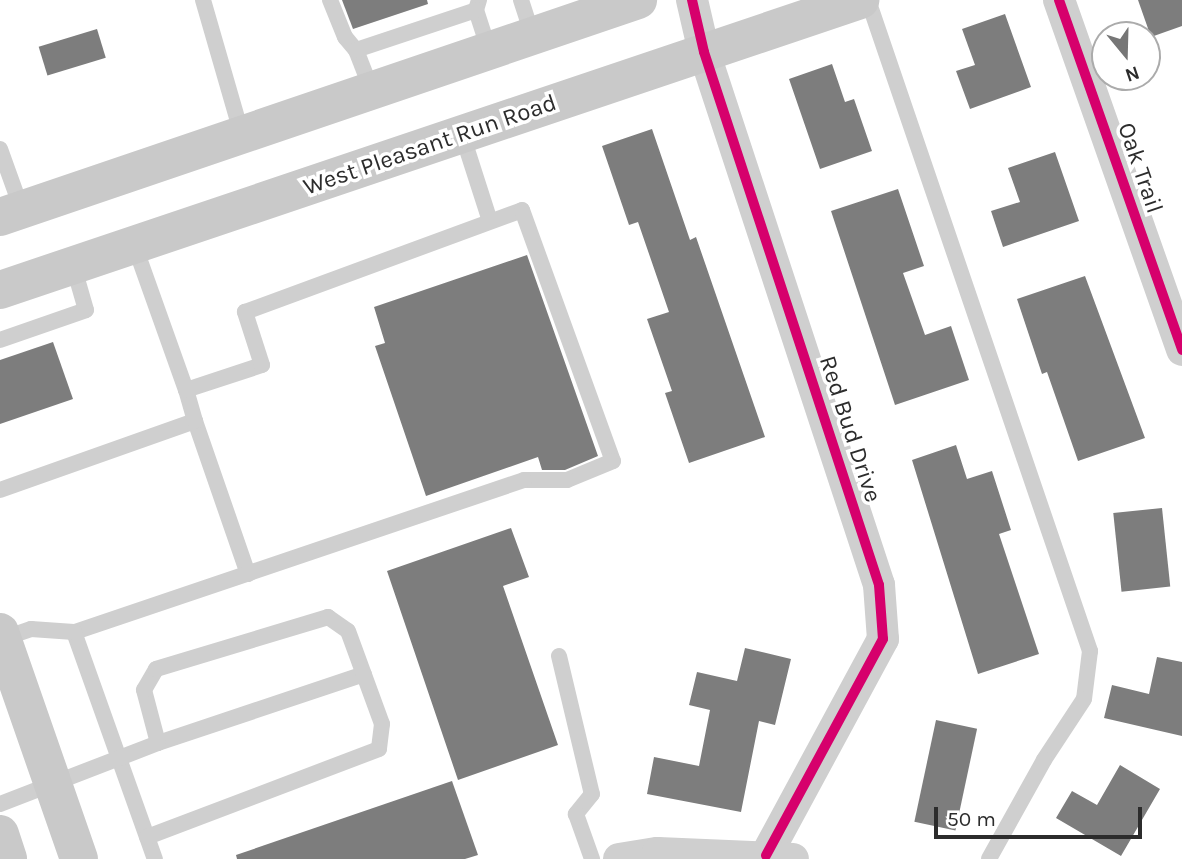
<!DOCTYPE html>
<style>
body{margin:0}
#map{position:relative;width:1182px;height:859px;overflow:hidden;background:#fff;font-family:Karla,sans-serif}
div>[style]{position:absolute}
[style*='--x']{left:calc(var(--x)*1px);top:calc(var(--y)*1px);width:calc(var(--w)*1px);rotate:calc(var(--a)*1deg)}
.building>*{inset:0;background:#7d7d7d;transform-origin:0 0}
.lane>*{height:16px;margin:-8px;padding:0 8px;transform-origin:8px;border-radius:8px;background:#cfcfcf}
.street>*{height:32px;margin:-16px;padding:0 16px;transform-origin:16px;border-radius:16px;background:#cfcfcf}
.secondary>*{height:38px;margin:-19px;padding:0 19px;transform-origin:19px;border-radius:19px;background:#c9c9c9}
.cycleway>*{height:10px;margin:-5px;padding:0 5px;transform-origin:5px;border-radius:5px;background:#d6006c}
span{translate:-50% -50%;white-space:nowrap;text-align:center;line-height:1.15;-webkit-text-stroke:7px #fff;paint-order:stroke}
.street-label{font-size:24px;color:#2c2c2c}
.north{position:absolute;left:1091px;top:21px;width:70px;height:70px;box-sizing:border-box;background:#fff;border:2px solid #ababab;border-radius:50%;rotate:161deg;font-size:19px;font-weight:700;line-height:28px;text-align:center;color:#2c2c2c}
.north::after{content:'';display:block;margin:auto;width:24px;height:32px;background:#767676;clip-path:polygon(50% 0,100% 100%,50% 72%,0 100%)}
.scale{position:absolute;left:934px;top:807px;width:208px;height:32px;box-sizing:border-box;border:4px solid #2c2c2c;border-top:0;padding-left:9px;font-size:21px;line-height:24px;white-space:nowrap;color:#2c2c2c;-webkit-text-stroke:5px #fff;paint-order:stroke}
</style>
<div id="map">
<div class="building">
<i style="clip-path:polygon(342px 0,427px 0,428px 4px,353px 29px)"></i>
<i style="clip-path:polygon(1138px 0,1182px 0,1182px 26px,1151px 37px)"></i>
<i style="clip-path:polygon(1005px 14px,1031px 87px,970px 109px,956px 71px,975px 65px,962px 29px)"></i>
<i style="left:97px;top:29px;width:30px;height:61px;rotate:73deg"></i>
<i style="clip-path:polygon(832px 64px,845px 102px,854px 99px,872px 151px,820px 169px,789px 79px)"></i>
<i style="clip-path:polygon(652px 129px,690px 240px,696px 237px,765px 437px,689px 463px,665px 393px,672px 391px,647px 319px,669px 312px,638px 222px,629px 225px,602px 146px)"></i>
<i style="clip-path:polygon(1055px 152px,1079px 221px,1003px 247px,991px 211px,1020px 202px,1008px 168px)"></i>
<i style="clip-path:polygon(898px 189px,924px 266px,903px 273px,925px 335px,951px 326px,969px 380px,895px 405px,831px 211px)"></i>
<i style="clip-path:polygon(527px 255px,598px 456px,565px 470px,542px 470px,538px 457px,426px 496px,375px 346px,385px 343px,374px 307px)"></i>
<i style="clip-path:polygon(1085px 276px,1145px 438px,1078px 461px,1047px 372px,1042px 374px,1017px 299px)"></i>
<i style="clip-path:polygon(53px 342px,73px 399px,0 424px,0 360px)"></i>
<i style="clip-path:polygon(956px 445px,967px 479px,992px 471px,1011px 530px,999px 534px,1039px 654px,978px 674px,912px 460px)"></i>
<i style="left:1162px;top:508px;width:79px;height:49px;rotate:84deg"></i>
<i style="clip-path:polygon(511px 528px,529px 577px,503px 586px,558px 745px,458px 780px,387px 571px)"></i>
<i style="clip-path:polygon(745px 648px,791px 659px,775px 725px,759px 721px,741px 812px,647px 794px,654px 757px,699px 766px,710px 710px,689px 705px,697px 672px,737px 681px)"></i>
<i style="clip-path:polygon(1157px 657px,1182px 662px,1182px 736px,1104px 718px,1112px 685px,1149px 694px)"></i>
<i style="left:936px;top:720px;width:42px;height:104px;rotate:12deg"></i>
<i style="clip-path:polygon(1120px 765px,1160px 789px,1121px 856px,1056px 818px,1072px 791px,1097px 805px)"></i>
<i style="clip-path:polygon(452px 781px,478px 855px,465px 859px,237px 859px,236px 855px)"></i>
</div>
<div class="lane">
<i style="--x:203;--y:0;--w:141;--a:73.9"></i>
<i style="--x:330;--y:0;--w:40;--a:68"></i>
<i style="--x:345;--y:37;--w:17;--a:50"></i>
<i style="--x:356;--y:50;--w:44;--a:68.7"></i>
<i style="--x:479;--y:0;--w:10;--a:107"></i>
<i style="--x:476;--y:10;--w:42;--a:72"></i>
<i style="--x:521;--y:0;--w:38;--a:72"></i>
<i style="--x:868;--y:0;--w:688;--a:71.17"></i>
<i style="--x:1090;--y:651;--w:48;--a:97.1"></i>
<i style="--x:1084;--y:699;--w:73;--a:123.3"></i>
<i style="--x:1044;--y:760;--w:113;--a:119.1"></i>
<i style="--x:356;--y:50;--w:126;--a:-18.4"></i>
<i style="--x:462;--y:134;--w:91;--a:72.2"></i>
<i style="--x:0;--y:149;--w:65;--a:70.2"></i>
<i style="--x:134;--y:244;--w:155;--a:70.4"></i>
<i style="--x:0;--y:340;--w:91;--a:-19.2"></i>
<i style="--x:86;--y:310;--w:47;--a:-106.1"></i>
<i style="--x:195;--y:421;--w:162;--a:70.9"></i>
<i style="--x:0;--y:490;--w:207;--a:-19.5"></i>
<i style="--x:195;--y:421;--w:32;--a:-106"></i>
<i style="--x:186;--y:390;--w:80;--a:-18.2"></i>
<i style="--x:262;--y:365;--w:56;--a:-107.8"></i>
<i style="--x:245;--y:312;--w:295;--a:-20.2"></i>
<i style="--x:522;--y:210;--w:267;--a:70.1"></i>
<i style="--x:613;--y:461;--w:50;--a:157.6"></i>
<i style="--x:567;--y:480;--w:43;--a:180"></i>
<i style="--x:524;--y:480;--w:475;--a:161.3"></i>
<i style="--x:74;--y:632;--w:241;--a:70.4"></i>
<i style="--x:2;--y:639;--w:31;--a:-19"></i>
<i style="--x:31;--y:629;--w:43;--a:4"></i>
<i style="--x:559;--y:656;--w:142;--a:76.6"></i>
<i style="--x:592;--y:794;--w:26;--a:129"></i>
<i style="--x:576;--y:814;--w:48;--a:70.4"></i>
<i style="--x:158;--y:743;--w:217;--a:-18.5"></i>
<i style="--x:0;--y:804;--w:169;--a:-21.1"></i>
<i style="--x:158;--y:743;--w:55;--a:-104.8"></i>
<i style="--x:144;--y:690;--w:24;--a:-60"></i>
<i style="--x:156;--y:669;--w:180;--a:-16.8"></i>
<i style="--x:328;--y:617;--w:24;--a:35"></i>
<i style="--x:348;--y:631;--w:99;--a:69.9"></i>
<i style="--x:382;--y:724;--w:25;--a:97"></i>
<i style="--x:379;--y:749;--w:248;--a:159.2"></i>
</div>
<div class="street">
<i style="--x:692;--y:0;--w:53;--a:77"></i>
<i style="--x:704;--y:52;--w:561;--a:71.82"></i>
<i style="--x:879;--y:585;--w:54;--a:85.8"></i>
<i style="--x:883;--y:639;--w:246;--a:118.4"></i>
<i style="--x:1059;--y:0;--w:371;--a:70.6"></i>
<i style="--x:619;--y:859;--w:39;--a:-9"></i>
<i style="--x:658;--y:853;--w:135;--a:2.5"></i>
</div>
<div class="secondary">
<i style="--x:0;--y:217;--w:674;--a:-18.78"></i>
<i style="--x:0;--y:290;--w:908;--a:-18.63"></i>
<i style="--x:0;--y:632;--w:240;--a:70.8"></i>
<i style="--x:0;--y:834;--w:26;--a:72"></i>
</div>
<div class="cycleway">
<i style="--x:692;--y:0;--w:53;--a:77"></i>
<i style="--x:704;--y:52;--w:561;--a:71.82"></i>
<i style="--x:879;--y:585;--w:54;--a:85.8"></i>
<i style="--x:883;--y:639;--w:246;--a:118.4"></i>
<i style="--x:1059;--y:0;--w:371;--a:70.6"></i>
</div>
<div class="street-label">
<span style="left:430px;top:145px;rotate:-19deg">West Pleasant Run Road</span>
<span style="left:1140px;top:168px;rotate:71deg">Oak Trail</span>
<span style="left:850px;top:429px;rotate:72deg">Red Bud Drive</span>
</div>
<div class="north">N</div>
<div class="scale">50 m</div>
</div>
